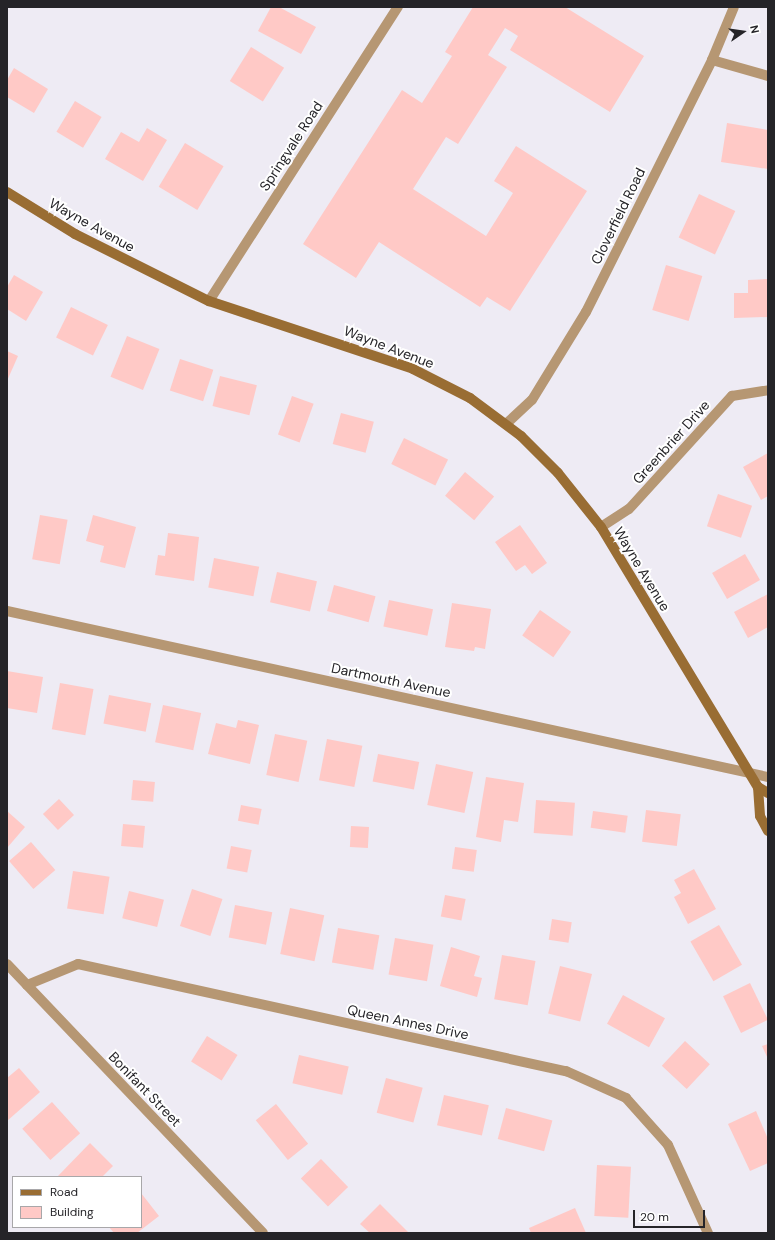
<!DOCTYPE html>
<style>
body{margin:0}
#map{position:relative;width:775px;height:1240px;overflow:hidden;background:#eeebf4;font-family:"DM Sans",sans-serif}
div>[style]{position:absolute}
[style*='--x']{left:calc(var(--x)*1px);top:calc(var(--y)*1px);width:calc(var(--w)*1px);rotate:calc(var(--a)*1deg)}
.building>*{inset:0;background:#ffc9c6;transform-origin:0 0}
.street>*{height:10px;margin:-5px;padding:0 5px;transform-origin:5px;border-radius:5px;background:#b69773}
.secondary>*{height:10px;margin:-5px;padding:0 5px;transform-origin:5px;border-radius:5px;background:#996d33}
span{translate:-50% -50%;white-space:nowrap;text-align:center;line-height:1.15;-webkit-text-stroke:4px #fff;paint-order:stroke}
.street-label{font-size:14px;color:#252428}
.frame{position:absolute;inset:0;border:8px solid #252428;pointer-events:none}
.legend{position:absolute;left:12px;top:1176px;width:130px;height:52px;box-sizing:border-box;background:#fff;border:1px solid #a8a7a9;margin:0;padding:5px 7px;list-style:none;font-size:12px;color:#252428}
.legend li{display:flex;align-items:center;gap:8px;height:20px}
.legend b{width:20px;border:1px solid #a8a7a9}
.north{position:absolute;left:723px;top:12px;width:40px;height:40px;-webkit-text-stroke:3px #fff;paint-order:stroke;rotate:77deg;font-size:11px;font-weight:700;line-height:16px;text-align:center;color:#252428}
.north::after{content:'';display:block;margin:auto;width:14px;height:18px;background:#252428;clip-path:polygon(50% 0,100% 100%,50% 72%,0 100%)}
.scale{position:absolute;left:633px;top:1210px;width:72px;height:18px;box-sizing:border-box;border:2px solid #252428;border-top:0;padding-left:5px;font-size:12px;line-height:14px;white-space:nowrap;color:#252428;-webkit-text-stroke:3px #fff;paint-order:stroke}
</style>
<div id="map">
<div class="building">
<i style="clip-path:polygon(271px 7px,279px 7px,316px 27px,301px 54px,258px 31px)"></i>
<i style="clip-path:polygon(473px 7px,565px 7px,644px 56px,610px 112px,510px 50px,518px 36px,505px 28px,488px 55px,507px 67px,458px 144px,446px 137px,413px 189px,486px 236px,513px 193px,494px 181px,516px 146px,587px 191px,510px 311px,487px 297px,480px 307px,379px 242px,356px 278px,303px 244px,402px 90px,422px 103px,452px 56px,445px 52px)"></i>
<i style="left:251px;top:47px;width:39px;height:40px;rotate:32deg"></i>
<i style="clip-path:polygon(14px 68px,48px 89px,34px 113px,7px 97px,7px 80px)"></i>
<i style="left:75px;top:101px;width:31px;height:36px;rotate:31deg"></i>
<i style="clip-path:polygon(727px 123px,768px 130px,768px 169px,721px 162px)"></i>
<i style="clip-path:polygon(147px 128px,167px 140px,143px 181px,105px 159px,121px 132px,139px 142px)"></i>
<i style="left:185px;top:143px;width:45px;height:51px;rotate:31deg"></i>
<i style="left:699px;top:194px;width:40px;height:48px;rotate:25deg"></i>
<i style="left:666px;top:265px;width:38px;height:47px;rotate:17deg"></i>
<i style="clip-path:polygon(14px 275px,43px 292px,26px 321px,7px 309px,7px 287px)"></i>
<i style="clip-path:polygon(768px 279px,768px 317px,734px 318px,734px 293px,748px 293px,748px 280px)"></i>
<i style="left:71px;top:307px;width:41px;height:34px;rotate:26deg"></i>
<i style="left:127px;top:336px;width:35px;height:44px;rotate:22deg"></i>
<i style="clip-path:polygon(7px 351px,18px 356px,7px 381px)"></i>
<i style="left:180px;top:359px;width:35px;height:33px;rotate:18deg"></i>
<i style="left:220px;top:376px;width:38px;height:31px;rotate:14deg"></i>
<i style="left:292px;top:396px;width:23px;height:41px;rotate:20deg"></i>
<i style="left:341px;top:413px;width:34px;height:32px;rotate:15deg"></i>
<i style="left:404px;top:438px;width:49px;height:29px;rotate:26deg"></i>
<i style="clip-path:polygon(768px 453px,768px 496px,761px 500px,743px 467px)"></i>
<i style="left:465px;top:472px;width:38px;height:31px;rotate:40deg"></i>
<i style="left:718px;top:494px;width:36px;height:34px;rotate:19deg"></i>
<i style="left:40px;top:515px;width:28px;height:45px;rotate:10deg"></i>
<i style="clip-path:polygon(93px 515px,136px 527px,125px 568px,100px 562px,104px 546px,86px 541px)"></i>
<i style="clip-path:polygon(520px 525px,547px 563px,532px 574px,525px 565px,516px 571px,495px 542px)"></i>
<i style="clip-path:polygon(168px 533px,199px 537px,194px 581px,155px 575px,158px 555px,165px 556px)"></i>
<i style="left:745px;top:554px;width:30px;height:38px;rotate:60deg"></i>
<i style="left:214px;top:558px;width:46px;height:30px;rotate:11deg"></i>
<i style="left:277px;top:572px;width:41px;height:31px;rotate:13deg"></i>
<i style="left:334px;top:585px;width:43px;height:27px;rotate:15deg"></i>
<i style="clip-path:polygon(768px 594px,768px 627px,748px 638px,734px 612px)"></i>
<i style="left:389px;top:600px;width:45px;height:27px;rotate:12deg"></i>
<i style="clip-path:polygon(452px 603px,491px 609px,485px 649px,475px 647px,474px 651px,445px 647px)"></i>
<i style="left:540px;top:610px;width:38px;height:31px;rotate:35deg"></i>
<i style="clip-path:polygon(7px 671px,43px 677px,37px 713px,7px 708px)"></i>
<i style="left:60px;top:683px;width:34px;height:47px;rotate:10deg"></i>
<i style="left:109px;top:695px;width:43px;height:29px;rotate:11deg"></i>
<i style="left:163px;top:705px;width:39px;height:38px;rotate:12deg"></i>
<i style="clip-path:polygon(238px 720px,259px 725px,250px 764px,208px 754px,216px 723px,236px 728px)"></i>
<i style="left:275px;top:734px;width:33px;height:42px;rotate:12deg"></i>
<i style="left:327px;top:739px;width:36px;height:42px;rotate:11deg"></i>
<i style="left:378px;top:754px;width:42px;height:28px;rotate:11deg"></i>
<i style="left:436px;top:764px;width:38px;height:42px;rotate:12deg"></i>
<i style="clip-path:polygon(486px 777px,524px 783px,518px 822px,504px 820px,501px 842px,476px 837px)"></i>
<i style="left:133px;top:780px;width:22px;height:20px;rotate:5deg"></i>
<i style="left:59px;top:799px;width:22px;height:22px;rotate:47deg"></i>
<i style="left:536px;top:800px;width:39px;height:33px;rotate:4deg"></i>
<i style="left:241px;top:805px;width:21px;height:16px;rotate:11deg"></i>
<i style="left:646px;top:810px;width:35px;height:32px;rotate:7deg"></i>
<i style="clip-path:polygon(7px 811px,25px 827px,7px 848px)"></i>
<i style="left:593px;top:811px;width:35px;height:17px;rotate:8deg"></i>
<i style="left:123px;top:824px;width:22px;height:22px;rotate:5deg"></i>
<i style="left:351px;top:826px;width:18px;height:21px;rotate:3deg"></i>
<i style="left:31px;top:842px;width:37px;height:29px;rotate:49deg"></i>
<i style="left:231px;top:846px;width:21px;height:23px;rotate:11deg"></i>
<i style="left:455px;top:847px;width:22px;height:22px;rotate:8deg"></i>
<i style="clip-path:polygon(694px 869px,716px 909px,688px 924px,674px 897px,681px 893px,674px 880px)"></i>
<i style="left:73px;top:871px;width:37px;height:38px;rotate:9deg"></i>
<i style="left:192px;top:889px;width:32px;height:39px;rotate:18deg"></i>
<i style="left:129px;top:891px;width:36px;height:28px;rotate:14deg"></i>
<i style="left:445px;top:895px;width:21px;height:22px;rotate:11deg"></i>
<i style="left:235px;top:905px;width:38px;height:33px;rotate:11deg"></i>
<i style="left:290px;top:908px;width:35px;height:47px;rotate:12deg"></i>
<i style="left:552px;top:919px;width:20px;height:21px;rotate:9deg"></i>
<i style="left:719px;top:925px;width:46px;height:33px;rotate:60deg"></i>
<i style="left:338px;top:928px;width:42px;height:35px;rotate:10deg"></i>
<i style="left:395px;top:938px;width:39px;height:37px;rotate:10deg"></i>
<i style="clip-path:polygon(451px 947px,480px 956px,474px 976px,482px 978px,477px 997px,440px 986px)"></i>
<i style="left:502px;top:955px;width:34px;height:45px;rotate:10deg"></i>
<i style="left:560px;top:966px;width:33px;height:49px;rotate:14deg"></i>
<i style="left:750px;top:983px;width:41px;height:30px;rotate:64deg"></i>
<i style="left:623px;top:995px;width:48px;height:33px;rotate:29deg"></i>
<i style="left:207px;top:1036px;width:36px;height:30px;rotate:32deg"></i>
<i style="left:685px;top:1041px;width:34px;height:34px;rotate:43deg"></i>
<i style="clip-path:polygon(768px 1044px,768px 1059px,762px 1046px)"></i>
<i style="left:299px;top:1055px;width:51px;height:29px;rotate:13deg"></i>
<i style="clip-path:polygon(19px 1068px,40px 1092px,7px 1121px,7px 1078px)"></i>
<i style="left:386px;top:1078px;width:38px;height:36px;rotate:15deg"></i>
<i style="left:444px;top:1095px;width:46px;height:31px;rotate:13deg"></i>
<i style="left:52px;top:1102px;width:42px;height:40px;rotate:48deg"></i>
<i style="left:276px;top:1104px;width:51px;height:26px;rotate:51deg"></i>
<i style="left:506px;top:1108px;width:48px;height:32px;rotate:15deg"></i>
<i style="clip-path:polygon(756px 1111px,768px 1139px,768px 1163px,750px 1171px,728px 1124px)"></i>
<i style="clip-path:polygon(90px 1143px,113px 1166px,102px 1177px,57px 1177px)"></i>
<i style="left:321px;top:1159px;width:39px;height:28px;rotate:46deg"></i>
<i style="left:597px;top:1165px;width:34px;height:51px;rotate:3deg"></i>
<i style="clip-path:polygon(141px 1193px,159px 1216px,137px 1233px,114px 1233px,109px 1227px,141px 1227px)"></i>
<i style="clip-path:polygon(380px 1204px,409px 1233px,370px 1233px,360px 1224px)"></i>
<i style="clip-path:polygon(575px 1208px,586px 1233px,531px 1233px,529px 1228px)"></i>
</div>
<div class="street">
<i style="--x:712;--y:60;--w:58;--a:15.9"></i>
<i style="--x:209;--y:301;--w:350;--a:-57.3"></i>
<i style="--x:506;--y:424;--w:35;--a:-43"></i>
<i style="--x:532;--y:400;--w:103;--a:-58.5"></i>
<i style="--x:586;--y:312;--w:282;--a:-63.4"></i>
<i style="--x:712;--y:60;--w:57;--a:-67.5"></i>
<i style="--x:601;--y:527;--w:33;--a:-33"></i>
<i style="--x:629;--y:509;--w:153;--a:-47.7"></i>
<i style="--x:732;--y:396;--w:36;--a:-9"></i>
<i style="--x:7;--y:611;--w:779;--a:12.31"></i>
<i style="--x:7;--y:964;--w:371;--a:46.4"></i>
<i style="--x:27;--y:985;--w:55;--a:-22.4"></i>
<i style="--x:78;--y:964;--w:500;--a:12.4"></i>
<i style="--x:566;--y:1071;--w:66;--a:24.2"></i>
<i style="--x:626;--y:1098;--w:63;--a:48.2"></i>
<i style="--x:668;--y:1145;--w:97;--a:65.6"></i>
</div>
<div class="secondary">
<i style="--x:7;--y:192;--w:80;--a:31.7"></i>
<i style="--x:75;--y:234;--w:150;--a:26.6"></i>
<i style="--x:209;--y:301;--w:215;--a:18.4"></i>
<i style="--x:413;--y:369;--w:64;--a:27"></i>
<i style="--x:470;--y:398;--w:64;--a:36.7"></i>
<i style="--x:521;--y:436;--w:52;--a:45"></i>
<i style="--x:558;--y:473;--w:69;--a:51.5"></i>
<i style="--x:601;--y:527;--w:304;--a:58.9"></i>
<i style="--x:758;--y:787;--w:12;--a:31"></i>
<i style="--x:758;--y:787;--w:29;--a:86"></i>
<i style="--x:760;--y:816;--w:17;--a:62"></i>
</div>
<div class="street-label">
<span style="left:291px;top:146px;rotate:-57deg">Springvale Road</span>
<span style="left:618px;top:216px;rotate:-64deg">Cloverfield Road</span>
<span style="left:92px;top:225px;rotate:29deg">Wayne Avenue</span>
<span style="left:389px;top:347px;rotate:21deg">Wayne Avenue</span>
<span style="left:671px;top:442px;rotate:-48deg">Greenbrier Drive</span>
<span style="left:642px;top:569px;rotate:59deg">Wayne Avenue</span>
<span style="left:391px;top:680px;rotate:12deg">Dartmouth Avenue</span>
<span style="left:408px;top:1022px;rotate:12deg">Queen Annes Drive</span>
<span style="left:145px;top:1089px;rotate:46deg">Bonifant Street</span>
</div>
<div class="frame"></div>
<ul class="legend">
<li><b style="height:5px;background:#996d33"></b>Road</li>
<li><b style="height:11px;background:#ffc9c6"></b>Building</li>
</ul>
<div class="north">N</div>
<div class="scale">20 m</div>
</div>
